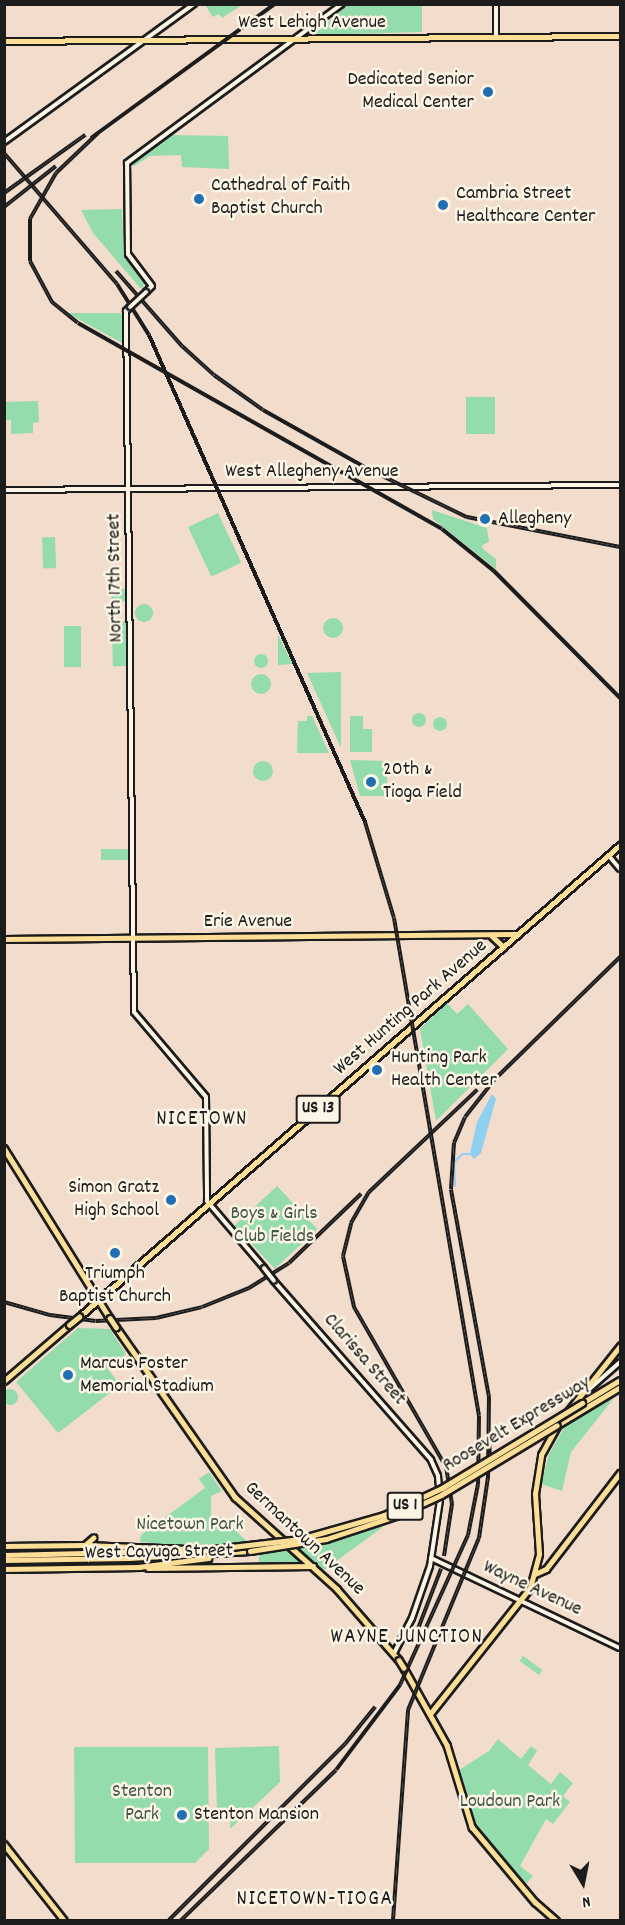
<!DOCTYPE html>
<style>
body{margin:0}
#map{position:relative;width:625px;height:1925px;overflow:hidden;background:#f2dccc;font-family:Dekko,sans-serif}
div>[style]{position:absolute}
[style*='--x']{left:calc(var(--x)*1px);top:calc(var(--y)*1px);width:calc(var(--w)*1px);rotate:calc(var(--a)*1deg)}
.green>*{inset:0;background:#94dcab;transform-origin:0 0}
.round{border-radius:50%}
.water>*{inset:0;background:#8fcff0}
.stream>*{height:1.5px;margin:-0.75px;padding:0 0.75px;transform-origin:0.75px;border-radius:0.75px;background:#8fcff0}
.roads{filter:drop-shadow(2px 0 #1c1c1c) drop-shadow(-2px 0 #1c1c1c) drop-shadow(0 2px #1c1c1c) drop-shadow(0 -2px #1c1c1c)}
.secondary>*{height:4px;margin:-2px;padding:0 2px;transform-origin:2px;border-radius:2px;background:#fcf5e5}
.primary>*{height:4.5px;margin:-2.25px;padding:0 2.25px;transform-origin:2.25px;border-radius:2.25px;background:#fcde96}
.highway>*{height:5px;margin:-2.5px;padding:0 2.5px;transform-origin:2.5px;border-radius:2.5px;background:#fcde96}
.rail>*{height:4px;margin-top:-2px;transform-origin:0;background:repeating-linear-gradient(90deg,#fcf5e5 0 4.5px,#1c1c1c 0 9px);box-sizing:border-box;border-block:2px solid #1c1c1c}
.bridges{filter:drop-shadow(2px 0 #1c1c1c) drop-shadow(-2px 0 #1c1c1c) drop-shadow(0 2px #1c1c1c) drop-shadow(0 -2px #1c1c1c)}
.secondary-bridge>*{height:4px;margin:-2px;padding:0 2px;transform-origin:2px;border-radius:2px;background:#fcf5e5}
.primary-bridge>*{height:4.5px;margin:-2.25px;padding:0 2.25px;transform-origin:2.25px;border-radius:2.25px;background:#fcde96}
.highway-bridge>*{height:5px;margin:-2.5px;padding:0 2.5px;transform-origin:2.5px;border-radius:2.5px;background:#fcde96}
.dots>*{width:16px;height:16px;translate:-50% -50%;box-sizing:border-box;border:3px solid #fcf5e5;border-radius:50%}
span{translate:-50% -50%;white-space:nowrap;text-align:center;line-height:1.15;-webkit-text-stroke:5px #fcf5e5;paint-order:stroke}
.shield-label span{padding:2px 4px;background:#fcf5e5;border:2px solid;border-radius:4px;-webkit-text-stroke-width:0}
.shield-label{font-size:18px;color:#1c1c1c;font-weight:700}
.street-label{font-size:20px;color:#1c1c1c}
.poi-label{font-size:20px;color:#1c1c1c}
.right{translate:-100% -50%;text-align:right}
.left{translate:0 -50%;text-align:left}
.park-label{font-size:20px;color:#405647}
.neighbourhood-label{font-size:21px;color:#1c1c1c;letter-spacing:1.5px}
.frame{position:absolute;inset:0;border:6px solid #1c1c1c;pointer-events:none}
.north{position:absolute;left:553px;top:1853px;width:60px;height:60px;-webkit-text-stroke:4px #fcf5e5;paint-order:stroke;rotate:170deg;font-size:16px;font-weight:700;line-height:24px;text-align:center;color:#1c1c1c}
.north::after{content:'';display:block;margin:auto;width:21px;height:27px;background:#1c1c1c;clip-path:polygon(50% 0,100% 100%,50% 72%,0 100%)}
</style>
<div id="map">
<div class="green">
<i style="clip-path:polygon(349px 4px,422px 5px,422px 32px,312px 35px)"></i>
<i style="clip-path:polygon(205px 5px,242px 5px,222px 18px,219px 14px,213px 17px)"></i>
<i style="clip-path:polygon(171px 135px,228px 136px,229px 169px,182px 167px,181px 155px,150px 156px,134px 166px,131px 164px)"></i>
<i style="clip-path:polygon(122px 209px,124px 257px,145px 284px,141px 289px,93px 233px,81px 210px)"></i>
<i style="clip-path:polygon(67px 313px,120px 313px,124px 318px,124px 344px)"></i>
<i style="left:495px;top:397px;width:37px;height:29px;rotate:90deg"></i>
<i style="clip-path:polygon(38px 401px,39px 422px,33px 423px,33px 433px,11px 434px,11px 420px,5px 420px,5px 402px)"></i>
<i style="clip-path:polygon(432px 510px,487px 528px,489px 542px,482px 545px,483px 549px,496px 559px,496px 569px,433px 519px)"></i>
<i style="left:218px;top:513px;width:55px;height:33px;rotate:65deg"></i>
<i style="left:55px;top:537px;width:31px;height:13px;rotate:88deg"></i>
<i class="round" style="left:111px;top:587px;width:16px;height:16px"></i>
<i class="round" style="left:135px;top:604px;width:18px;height:18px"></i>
<i class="round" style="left:323px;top:618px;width:20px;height:20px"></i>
<i style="left:126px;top:621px;width:45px;height:14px;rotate:89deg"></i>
<i style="left:64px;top:626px;width:17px;height:41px"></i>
<i style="clip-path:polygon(278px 634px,292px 664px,278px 665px)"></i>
<i class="round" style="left:254px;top:654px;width:14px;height:14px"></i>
<i style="clip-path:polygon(341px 672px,341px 748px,307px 673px)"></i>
<i class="round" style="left:251px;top:674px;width:20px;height:20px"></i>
<i class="round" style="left:412px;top:713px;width:14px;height:14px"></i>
<i style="clip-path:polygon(307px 716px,312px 716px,329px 753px,297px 753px,298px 721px,307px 721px)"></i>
<i style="clip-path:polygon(350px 716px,363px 716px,363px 729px,372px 729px,372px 752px,350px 752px)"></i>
<i class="round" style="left:433px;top:717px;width:14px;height:14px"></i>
<i style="clip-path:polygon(350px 760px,387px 761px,387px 796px,360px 796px)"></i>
<i class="round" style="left:253px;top:761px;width:20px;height:20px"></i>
<i style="left:128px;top:849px;width:11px;height:27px;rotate:90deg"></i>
<i style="clip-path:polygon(447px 1003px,457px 1014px,468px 1004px,508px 1049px,436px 1121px,420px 1029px)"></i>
<i style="left:277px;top:1186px;width:59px;height:58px;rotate:47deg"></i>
<i style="clip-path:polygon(78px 1328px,110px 1329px,126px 1354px,108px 1369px,120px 1385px,58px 1433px,16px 1382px)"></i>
<i class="round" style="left:2px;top:1389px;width:16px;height:16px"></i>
<i style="clip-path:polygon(614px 1398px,571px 1452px,562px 1491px,541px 1484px,549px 1454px,565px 1426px)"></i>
<i style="clip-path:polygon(209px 1472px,222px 1491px,211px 1496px,211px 1517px,221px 1517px,249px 1543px,198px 1547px,140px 1542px,141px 1535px,205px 1488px,199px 1479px)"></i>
<i style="clip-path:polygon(383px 1527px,324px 1570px,297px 1549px,382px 1526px)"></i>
<i style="clip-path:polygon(289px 1550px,304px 1565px,259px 1564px,259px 1554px)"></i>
<i style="left:523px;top:1656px;width:24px;height:6px;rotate:36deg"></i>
<i style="clip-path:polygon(498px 1739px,521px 1759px,531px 1746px,537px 1751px,528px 1765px,551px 1784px,560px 1772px,573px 1783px,563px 1796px,570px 1802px,553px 1824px,546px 1819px,520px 1866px,533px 1876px,526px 1884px,479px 1832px,459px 1770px,489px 1751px)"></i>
<i style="clip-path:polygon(279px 1746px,280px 1782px,230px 1829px,231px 1811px,217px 1811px,215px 1748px)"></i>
<i style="clip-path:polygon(74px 1747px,208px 1747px,209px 1849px,195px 1863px,75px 1863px)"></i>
</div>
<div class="water">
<i style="clip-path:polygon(492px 1094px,496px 1099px,481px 1153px,474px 1159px,470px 1154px,477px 1122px)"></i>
</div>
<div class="stream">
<i style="--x:455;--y:1186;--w:24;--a:-92"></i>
<i style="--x:454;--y:1162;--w:12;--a:-42"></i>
<i style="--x:463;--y:1154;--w:7;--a:0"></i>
</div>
<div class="roads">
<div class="secondary">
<i style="--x:496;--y:37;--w:33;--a:-90"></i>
<i style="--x:4;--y:142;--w:235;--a:-36"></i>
<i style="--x:146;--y:292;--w:8;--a:-45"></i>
<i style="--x:152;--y:286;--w:40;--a:-127"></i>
<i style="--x:128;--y:254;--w:91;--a:-90.6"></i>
<i style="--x:127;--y:163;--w:267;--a:-36.5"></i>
<i style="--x:130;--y:307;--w:6;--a:135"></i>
<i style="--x:126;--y:311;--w:701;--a:89.35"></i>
<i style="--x:134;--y:1012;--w:111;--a:49.7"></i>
<i style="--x:206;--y:1097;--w:104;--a:89.4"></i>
<i style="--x:207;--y:1201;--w:88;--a:49.6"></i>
<i style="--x:4;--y:490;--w:616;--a:-0.47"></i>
<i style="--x:609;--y:856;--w:17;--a:50"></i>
<i style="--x:274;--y:1281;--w:238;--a:48.7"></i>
<i style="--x:431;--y:1460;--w:17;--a:66"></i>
<i style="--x:438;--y:1476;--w:24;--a:85"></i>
<i style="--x:440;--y:1500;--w:67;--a:98.6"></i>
<i style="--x:430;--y:1566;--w:55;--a:109.1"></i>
<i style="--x:412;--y:1618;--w:38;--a:117"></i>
<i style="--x:586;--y:1392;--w:45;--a:-41.4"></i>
<i style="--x:431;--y:1558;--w:209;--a:25.5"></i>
</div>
<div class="primary">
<i style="--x:4;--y:41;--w:616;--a:-0.47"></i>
<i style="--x:492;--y:936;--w:16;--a:43"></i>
<i style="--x:4;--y:939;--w:514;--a:-0.56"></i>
<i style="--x:4;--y:1148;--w:200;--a:58.1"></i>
<i style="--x:79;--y:1317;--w:718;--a:-41.1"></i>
<i style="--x:116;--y:1327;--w:208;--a:55"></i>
<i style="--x:235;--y:1497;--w:137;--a:42"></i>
<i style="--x:337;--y:1589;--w:94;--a:48.9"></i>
<i style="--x:4;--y:1381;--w:86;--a:-40.7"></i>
<i style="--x:4;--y:1546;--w:81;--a:-0.7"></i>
<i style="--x:85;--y:1545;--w:11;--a:-41"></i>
<i style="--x:148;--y:1568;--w:165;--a:-0.7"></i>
<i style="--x:4;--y:1569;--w:136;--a:-0.8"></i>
<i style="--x:535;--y:1574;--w:12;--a:-24"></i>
<i style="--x:546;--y:1569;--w:121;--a:-52.4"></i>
<i style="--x:404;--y:1668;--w:88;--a:60.8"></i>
<i style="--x:447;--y:1745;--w:86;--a:73"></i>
<i style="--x:472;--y:1827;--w:98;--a:50"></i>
<i style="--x:535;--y:1902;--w:28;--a:41"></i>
<i style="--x:430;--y:1714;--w:161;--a:-51.6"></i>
<i style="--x:530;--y:1588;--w:35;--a:-75"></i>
<i style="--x:539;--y:1554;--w:60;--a:-93.8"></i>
<i style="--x:535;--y:1494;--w:39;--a:-81"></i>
<i style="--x:541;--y:1455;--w:35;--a:-61"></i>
<i style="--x:558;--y:1424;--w:100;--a:-51.5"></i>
<i style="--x:4;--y:1844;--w:97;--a:51.7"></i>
</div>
<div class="highway">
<i style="--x:582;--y:1403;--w:44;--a:-31.2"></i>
<i style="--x:557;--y:1425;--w:74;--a:-31.1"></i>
<i style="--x:85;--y:1545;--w:103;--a:2.2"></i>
<i style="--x:4;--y:1555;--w:201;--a:-1.4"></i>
<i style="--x:4;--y:1560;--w:125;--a:-0.9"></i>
<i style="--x:129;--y:1558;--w:121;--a:-3.3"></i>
<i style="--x:138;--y:1567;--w:71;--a:-7.3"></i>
</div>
</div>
<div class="rail">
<i style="--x:98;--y:133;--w:58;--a:136.4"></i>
<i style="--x:56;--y:173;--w:53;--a:119.5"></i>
<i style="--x:30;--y:219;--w:42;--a:90"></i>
<i style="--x:30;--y:261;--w:47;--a:61.8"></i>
<i style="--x:52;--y:302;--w:33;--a:39"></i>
<i style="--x:78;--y:323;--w:418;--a:29.5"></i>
<i style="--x:442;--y:529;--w:67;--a:38.9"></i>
<i style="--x:494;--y:571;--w:179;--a:45.2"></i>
<i style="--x:91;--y:138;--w:228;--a:-36.1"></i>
<i style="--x:4;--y:153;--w:173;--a:49.2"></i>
<i style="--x:117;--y:284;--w:60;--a:57.9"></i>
<i style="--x:149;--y:335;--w:533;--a:66.08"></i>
<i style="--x:365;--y:822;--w:100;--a:73.2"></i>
<i style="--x:394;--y:918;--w:505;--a:80.31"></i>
<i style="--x:479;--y:1416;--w:68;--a:90.8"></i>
<i style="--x:478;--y:1484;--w:52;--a:101.1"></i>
<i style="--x:468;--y:1535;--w:165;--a:114.4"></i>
<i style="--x:400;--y:1685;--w:106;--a:127"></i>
<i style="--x:336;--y:1770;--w:216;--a:135.9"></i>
<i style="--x:4;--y:193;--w:100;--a:-35.6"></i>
<i style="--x:4;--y:207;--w:66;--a:-38.3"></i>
<i style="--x:116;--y:271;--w:100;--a:48.7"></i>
<i style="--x:182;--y:346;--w:43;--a:42.2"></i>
<i style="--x:214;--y:375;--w:60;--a:35.5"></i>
<i style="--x:263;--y:410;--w:123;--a:29.3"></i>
<i style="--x:370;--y:470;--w:108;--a:25.9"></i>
<i style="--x:467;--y:517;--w:156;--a:11.1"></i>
<i style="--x:4;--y:1302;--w:48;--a:15.8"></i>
<i style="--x:50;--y:1315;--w:46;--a:7.4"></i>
<i style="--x:96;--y:1321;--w:60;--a:-2.9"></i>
<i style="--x:156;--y:1318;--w:47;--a:-13.4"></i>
<i style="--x:202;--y:1307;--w:51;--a:-22"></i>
<i style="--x:249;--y:1288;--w:47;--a:-32"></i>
<i style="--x:289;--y:1263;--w:100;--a:-43.8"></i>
<i style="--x:489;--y:1434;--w:24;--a:88"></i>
<i style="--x:444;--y:1556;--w:53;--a:-81.3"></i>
<i style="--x:452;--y:1504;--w:37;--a:-99"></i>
<i style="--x:446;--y:1467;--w:185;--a:-119.9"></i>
<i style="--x:354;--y:1307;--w:52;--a:-102.2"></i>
<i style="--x:343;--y:1256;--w:34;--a:-76"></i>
<i style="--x:351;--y:1223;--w:36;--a:-60"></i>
<i style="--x:369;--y:1192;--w:149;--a:-43.4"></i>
<i style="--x:416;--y:1634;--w:70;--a:-69"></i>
<i style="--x:169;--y:1920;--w:249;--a:-45"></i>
<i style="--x:345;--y:1744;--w:48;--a:-51"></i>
<i style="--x:393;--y:1920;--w:211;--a:-85.9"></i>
<i style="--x:408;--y:1710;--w:186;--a:-67.6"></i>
<i style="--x:479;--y:1538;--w:62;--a:-81.6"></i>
<i style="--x:488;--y:1477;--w:80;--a:-89.3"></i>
<i style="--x:489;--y:1397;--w:211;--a:-100.4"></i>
<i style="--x:451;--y:1189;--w:46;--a:-86.3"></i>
<i style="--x:454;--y:1143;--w:28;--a:-67"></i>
<i style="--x:465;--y:1117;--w:48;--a:-51.7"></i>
<i style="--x:495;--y:1079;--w:175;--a:-44.3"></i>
</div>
<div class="bridges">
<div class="secondary-bridge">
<i style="--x:130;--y:307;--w:22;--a:-43"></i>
<i style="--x:264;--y:1268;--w:16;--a:52"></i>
</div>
<div class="primary-bridge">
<i style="--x:110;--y:1318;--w:11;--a:56"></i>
<i style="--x:69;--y:1325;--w:13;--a:-39"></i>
<i style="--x:399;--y:1660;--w:9;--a:58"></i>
</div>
<div class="highway-bridge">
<i style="--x:205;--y:1550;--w:96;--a:-6.6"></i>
<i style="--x:300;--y:1539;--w:87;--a:-15.9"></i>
<i style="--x:384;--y:1515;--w:64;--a:-25"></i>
<i style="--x:442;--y:1488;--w:164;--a:-31.3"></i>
<i style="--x:250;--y:1551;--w:77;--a:-9"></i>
<i style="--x:326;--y:1539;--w:76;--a:-18.4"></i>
<i style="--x:398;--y:1515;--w:47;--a:-24.9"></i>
<i style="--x:441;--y:1495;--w:135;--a:-31.1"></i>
</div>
</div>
<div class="dots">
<i style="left:488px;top:92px;background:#1f6fb2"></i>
<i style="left:199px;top:199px;background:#1f6fb2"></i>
<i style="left:443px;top:205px;background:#1f6fb2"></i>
<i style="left:485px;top:519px;background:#1f6fb2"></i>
<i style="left:371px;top:782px;background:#1f6fb2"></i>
<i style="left:377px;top:1070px;background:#1f6fb2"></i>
<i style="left:171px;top:1200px;background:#1f6fb2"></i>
<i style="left:115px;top:1253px;background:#1f6fb2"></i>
<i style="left:68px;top:1375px;background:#1f6fb2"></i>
<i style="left:182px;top:1815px;background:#1f6fb2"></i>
</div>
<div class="shield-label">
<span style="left:318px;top:1109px">US 13</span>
<span style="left:405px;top:1506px">US 1</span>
</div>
<div class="street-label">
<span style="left:312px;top:23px">West Lehigh Avenue</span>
<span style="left:312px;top:472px">West Allegheny Avenue</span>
<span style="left:116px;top:578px;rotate:-91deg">North 17th Street</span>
<span style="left:248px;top:922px">Erie Avenue</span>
<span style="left:411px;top:1008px;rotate:-41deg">West Hunting Park Avenue</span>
<span style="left:364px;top:1360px;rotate:49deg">Clarissa Street</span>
<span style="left:517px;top:1425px;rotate:-31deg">Roosevelt Expressway</span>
<span style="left:304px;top:1539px;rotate:43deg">Germantown Avenue</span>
<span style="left:159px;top:1553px;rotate:-1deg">West Cayuga Street</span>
<span style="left:532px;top:1589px;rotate:25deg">Wayne Avenue</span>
</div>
<div class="poi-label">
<span class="right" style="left:474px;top:92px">Dedicated Senior<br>Medical Center</span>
<span class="left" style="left:211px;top:198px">Cathedral of Faith<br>Baptist Church</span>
<span class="left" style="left:456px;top:206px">Cambria Street<br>Healthcare Center</span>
<span class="left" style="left:498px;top:519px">Allegheny</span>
<span class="left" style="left:383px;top:782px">20th &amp;<br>Tioga Field</span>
<span class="left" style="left:391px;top:1070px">Hunting Park<br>Health Center</span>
<span class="right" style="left:159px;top:1200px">Simon Gratz<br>High School</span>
<span style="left:115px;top:1286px">Triumph<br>Baptist Church</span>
<span class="left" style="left:80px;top:1376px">Marcus Foster<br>Memorial Stadium</span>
<span class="left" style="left:194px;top:1815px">Stenton Mansion</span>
</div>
<div class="park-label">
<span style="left:274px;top:1226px">Boys &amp; Girls<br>Club Fields</span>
<span style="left:190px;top:1525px">Nicetown Park</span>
<span style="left:142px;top:1804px">Stenton<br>Park</span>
<span style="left:510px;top:1802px">Loudoun Park</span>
</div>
<div class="neighbourhood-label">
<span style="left:202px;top:1120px">NICETOWN</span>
<span style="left:407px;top:1638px">WAYNE JUNCTION</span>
<span style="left:315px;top:1900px">NICETOWN-TIOGA</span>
</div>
<div class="frame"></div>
<div class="north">N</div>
</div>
